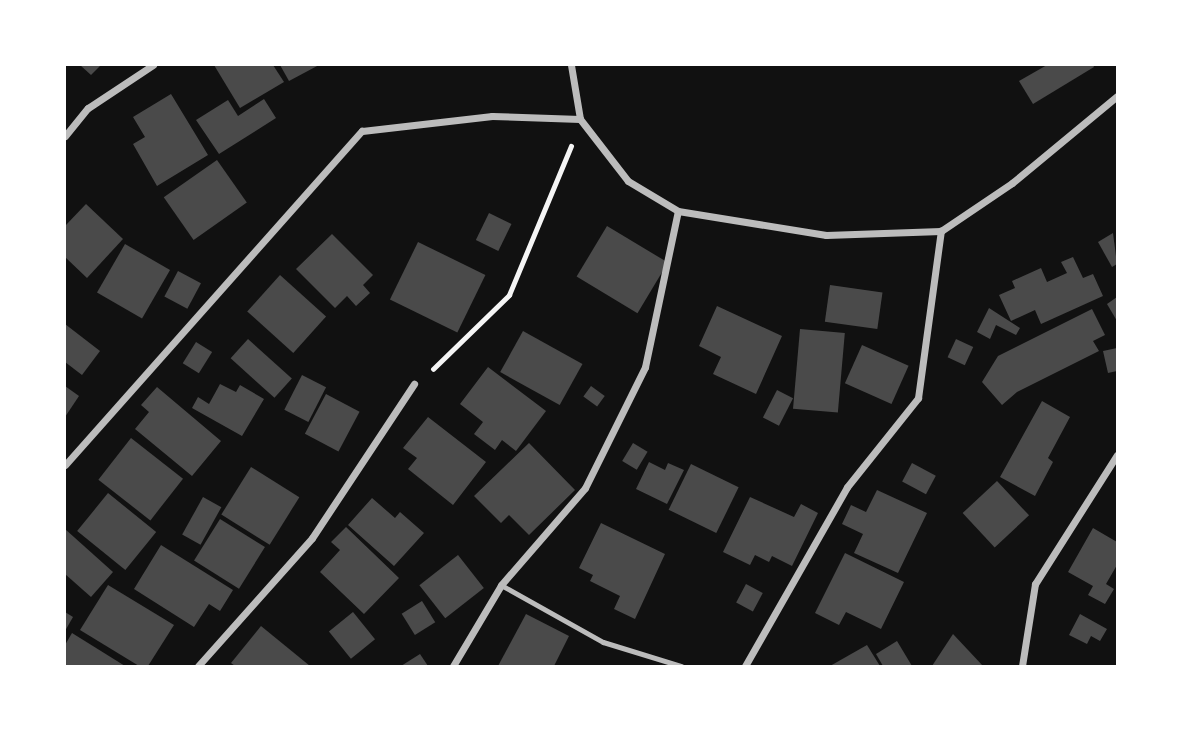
<!DOCTYPE html>
<style>
body{margin:0}
#map{position:relative;width:1182px;height:731px;overflow:hidden;background:#111;font-family:Bitter,serif}
div>[style]{position:absolute}
[style*='--x']{left:calc(var(--x)*1px);top:calc(var(--y)*1px);width:calc(var(--w)*1px);rotate:calc(var(--a)*1deg)}
.building>*{inset:0;background:#4a4a4a;transform-origin:0 0}
.path>*{height:4.5px;margin:-2.25px;padding:0 2.25px;transform-origin:2.25px;border-radius:2.25px;background:#f5f5f5}
.service>*{height:5px;margin:-2.5px;padding:0 2.5px;transform-origin:2.5px;border-radius:2.5px;background:#bcbcbc}
.minor>*{height:7px;margin:-3.5px;padding:0 3.5px;transform-origin:3.5px;border-radius:3.5px;background:#bcbcbc}
span{translate:-50% -50%;white-space:nowrap;text-align:center;line-height:1.15;-webkit-text-stroke:7px #fff;paint-order:stroke}
.frame{position:absolute;inset:0;border:66px solid #fff;pointer-events:none}
</style>
<div id="map">
<div class="building">
<i style="clip-path:polygon(80px 65px,101px 65px,91px 75px)"></i>
<i style="clip-path:polygon(214px 65px,273px 65px,284px 82px,240px 108px)"></i>
<i style="clip-path:polygon(280px 65px,319px 65px,289px 81px)"></i>
<i style="clip-path:polygon(1047px 65px,1093px 65px,1094px 67px,1033px 104px,1019px 81px)"></i>
<i style="clip-path:polygon(171px 94px,208px 155px,157px 186px,133px 144px,145px 137px,133px 117px)"></i>
<i style="clip-path:polygon(264px 99px,276px 118px,219px 154px,196px 120px,228px 100px,238px 116px)"></i>
<i style="left:217px;top:160px;width:52px;height:65px;rotate:55deg"></i>
<i style="clip-path:polygon(86px 204px,123px 239px,87px 278px,65px 257px,65px 226px)"></i>
<i style="left:489px;top:213px;width:25px;height:30px;rotate:26deg"></i>
<i style="left:607px;top:226px;width:71px;height:59px;rotate:31deg"></i>
<i style="clip-path:polygon(1113px 233px,1117px 264px,1112px 267px,1098px 242px)"></i>
<i style="clip-path:polygon(332px 234px,373px 275px,363px 285px,370px 293px,356px 306px,347px 296px,335px 308px,296px 269px)"></i>
<i style="left:418px;top:242px;width:75px;height:64px;rotate:26deg"></i>
<i style="left:125px;top:244px;width:52px;height:56px;rotate:30deg"></i>
<i style="clip-path:polygon(1073px 257px,1083px 278px,1093px 274px,1103px 296px,1041px 324px,1035px 310px,1011px 321px,999px 295px,1015px 288px,1012px 281px,1041px 268px,1047px 282px,1067px 273px,1061px 262px)"></i>
<i style="left:178px;top:271px;width:26px;height:29px;rotate:28deg"></i>
<i style="left:280px;top:275px;width:62px;height:49px;rotate:42deg"></i>
<i style="left:830px;top:285px;width:53px;height:37px;rotate:8deg"></i>
<i style="clip-path:polygon(1117px 297px,1117px 321px,1107px 304px)"></i>
<i style="clip-path:polygon(717px 306px,782px 336px,756px 394px,713px 374px,721px 357px,699px 346px)"></i>
<i style="clip-path:polygon(989px 308px,1020px 328px,1016px 335px,996px 325px,990px 339px,977px 332px)"></i>
<i style="clip-path:polygon(1092px 309px,1105px 335px,1093px 341px,1099px 351px,1017px 392px,1002px 405px,982px 382px,998px 356px)"></i>
<i style="clip-path:polygon(65px 324px,100px 351px,82px 375px,65px 362px)"></i>
<i style="left:800px;top:329px;width:45px;height:80px;rotate:5deg"></i>
<i style="left:523px;top:331px;width:68px;height:47px;rotate:29deg"></i>
<i style="left:248px;top:339px;width:59px;height:26px;rotate:42deg"></i>
<i style="left:956px;top:339px;width:19px;height:20px;rotate:25deg"></i>
<i style="left:196px;top:342px;width:19px;height:25px;rotate:32deg"></i>
<i style="left:862px;top:345px;width:51px;height:42px;rotate:24deg"></i>
<i style="clip-path:polygon(1117px 348px,1117px 371px,1108px 373px,1103px 351px)"></i>
<i style="clip-path:polygon(488px 367px,546px 411px,516px 451px,502px 440px,495px 450px,474px 434px,483px 422px,460px 404px)"></i>
<i style="left:302px;top:375px;width:27px;height:39px;rotate:27deg"></i>
<i style="clip-path:polygon(220px 384px,236px 392px,240px 385px,264px 399px,242px 436px,192px 408px,198px 397px,209px 404px)"></i>
<i style="clip-path:polygon(65px 386px,79px 396px,65px 417px)"></i>
<i style="left:591px;top:386px;width:17px;height:13px;rotate:36deg"></i>
<i style="clip-path:polygon(157px 387px,221px 441px,192px 476px,135px 429px,149px 412px,141px 405px)"></i>
<i style="left:777px;top:390px;width:18px;height:31px;rotate:27deg"></i>
<i style="left:326px;top:394px;width:38px;height:45px;rotate:28deg"></i>
<i style="clip-path:polygon(1042px 401px,1070px 417px,1048px 458px,1053px 462px,1035px 496px,1000px 477px)"></i>
<i style="clip-path:polygon(428px 417px,486px 462px,453px 505px,408px 469px,417px 458px,403px 448px)"></i>
<i style="left:131px;top:438px;width:66px;height:53px;rotate:38deg"></i>
<i style="clip-path:polygon(529px 443px,575px 490px,529px 535px,509px 515px,501px 523px,474px 496px)"></i>
<i style="left:633px;top:443px;width:17px;height:21px;rotate:31deg"></i>
<i style="clip-path:polygon(649px 462px,665px 470px,668px 463px,684px 470px,667px 504px,636px 489px)"></i>
<i style="left:912px;top:463px;width:27px;height:21px;rotate:28deg"></i>
<i style="left:691px;top:464px;width:53px;height:51px;rotate:26deg"></i>
<i style="left:251px;top:467px;width:57px;height:56px;rotate:32deg"></i>
<i style="left:997px;top:481px;width:47px;height:47px;rotate:47deg"></i>
<i style="clip-path:polygon(877px 490px,927px 513px,898px 573px,854px 553px,863px 534px,842px 524px,851px 505px,866px 512px)"></i>
<i style="left:108px;top:493px;width:62px;height:49px;rotate:39deg"></i>
<i style="left:203px;top:497px;width:21px;height:43px;rotate:29deg"></i>
<i style="clip-path:polygon(750px 497px,794px 517px,801px 504px,818px 513px,792px 566px,772px 556px,769px 562px,755px 555px,750px 565px,723px 552px)"></i>
<i style="clip-path:polygon(372px 498px,395px 518px,400px 512px,424px 533px,394px 566px,348px 525px)"></i>
<i style="left:220px;top:519px;width:53px;height:49px;rotate:32deg"></i>
<i style="clip-path:polygon(601px 523px,665px 554px,635px 619px,614px 609px,620px 596px,590px 581px,593px 575px,579px 568px)"></i>
<i style="clip-path:polygon(346px 527px,399px 578px,364px 614px,320px 572px,340px 550px,331px 542px)"></i>
<i style="clip-path:polygon(1093px 528px,1117px 542px,1117px 565px,1106px 584px,1114px 589px,1105px 604px,1088px 595px,1093px 586px,1068px 572px)"></i>
<i style="clip-path:polygon(65px 529px,113px 572px,91px 597px,65px 574px)"></i>
<i style="clip-path:polygon(161px 545px,233px 590px,220px 611px,209px 604px,194px 627px,134px 589px)"></i>
<i style="clip-path:polygon(845px 553px,904px 582px,881px 629px,846px 612px,839px 625px,815px 613px)"></i>
<i style="left:458px;top:555px;width:42px;height:49px;rotate:52deg"></i>
<i style="left:746px;top:584px;width:19px;height:21px;rotate:28deg"></i>
<i style="clip-path:polygon(108px 585px,174px 625px,148px 666px,139px 666px,80px 630px)"></i>
<i style="left:422px;top:601px;width:25px;height:24px;rotate:58deg"></i>
<i style="clip-path:polygon(65px 612px,73px 617px,65px 631px)"></i>
<i style="left:353px;top:612px;width:35px;height:31px;rotate:51deg"></i>
<i style="clip-path:polygon(526px 614px,569px 636px,554px 666px,498px 666px)"></i>
<i style="clip-path:polygon(1080px 614px,1107px 629px,1100px 641px,1091px 636px,1087px 644px,1069px 635px)"></i>
<i style="clip-path:polygon(261px 626px,310px 666px,235px 666px,231px 663px)"></i>
<i style="clip-path:polygon(72px 633px,125px 666px,65px 666px,65px 645px)"></i>
<i style="clip-path:polygon(953px 634px,983px 666px,932px 666px)"></i>
<i style="clip-path:polygon(897px 641px,912px 666px,883px 666px,876px 654px)"></i>
<i style="clip-path:polygon(867px 645px,880px 666px,830px 666px)"></i>
<i style="clip-path:polygon(420px 654px,428px 666px,401px 666px)"></i>
</div>
<div class="path">
<i style="--x:433;--y:369;--w:106;--a:-44.2"></i>
<i style="--x:509;--y:295;--w:161;--a:-67.4"></i>
</div>
<div class="service">
<i style="--x:501;--y:585;--w:117;--a:29.2"></i>
<i style="--x:603;--y:642;--w:82;--a:17.1"></i>
</div>
<div class="minor">
<i style="--x:571;--y:65;--w:55;--a:80.5"></i>
<i style="--x:65;--y:136;--w:36;--a:-51"></i>
<i style="--x:88;--y:108;--w:78;--a:-33.5"></i>
<i style="--x:65;--y:465;--w:447;--a:-48.4"></i>
<i style="--x:362;--y:131;--w:131;--a:-6.6"></i>
<i style="--x:492;--y:116;--w:88;--a:2"></i>
<i style="--x:580;--y:119;--w:78;--a:52.3"></i>
<i style="--x:628;--y:181;--w:58;--a:31"></i>
<i style="--x:678;--y:211;--w:150;--a:9.2"></i>
<i style="--x:826;--y:235;--w:115;--a:-2"></i>
<i style="--x:941;--y:231;--w:86;--a:-34.1"></i>
<i style="--x:1012;--y:183;--w:136;--a:-39.6"></i>
<i style="--x:198;--y:666;--w:171;--a:-48.3"></i>
<i style="--x:312;--y:538;--w:185;--a:-56.5"></i>
<i style="--x:453;--y:666;--w:94;--a:-59.3"></i>
<i style="--x:501;--y:585;--w:128;--a:-49.1"></i>
<i style="--x:585;--y:488;--w:135;--a:-63.6"></i>
<i style="--x:645;--y:367;--w:159;--a:-78.1"></i>
<i style="--x:745;--y:666;--w:206;--a:-60.3"></i>
<i style="--x:847;--y:487;--w:114;--a:-51.4"></i>
<i style="--x:918;--y:398;--w:169;--a:-82.2"></i>
<i style="--x:1022;--y:666;--w:83;--a:-81"></i>
<i style="--x:1035;--y:584;--w:153;--a:-57.6"></i>
</div>
<div class="frame"></div>
</div>
